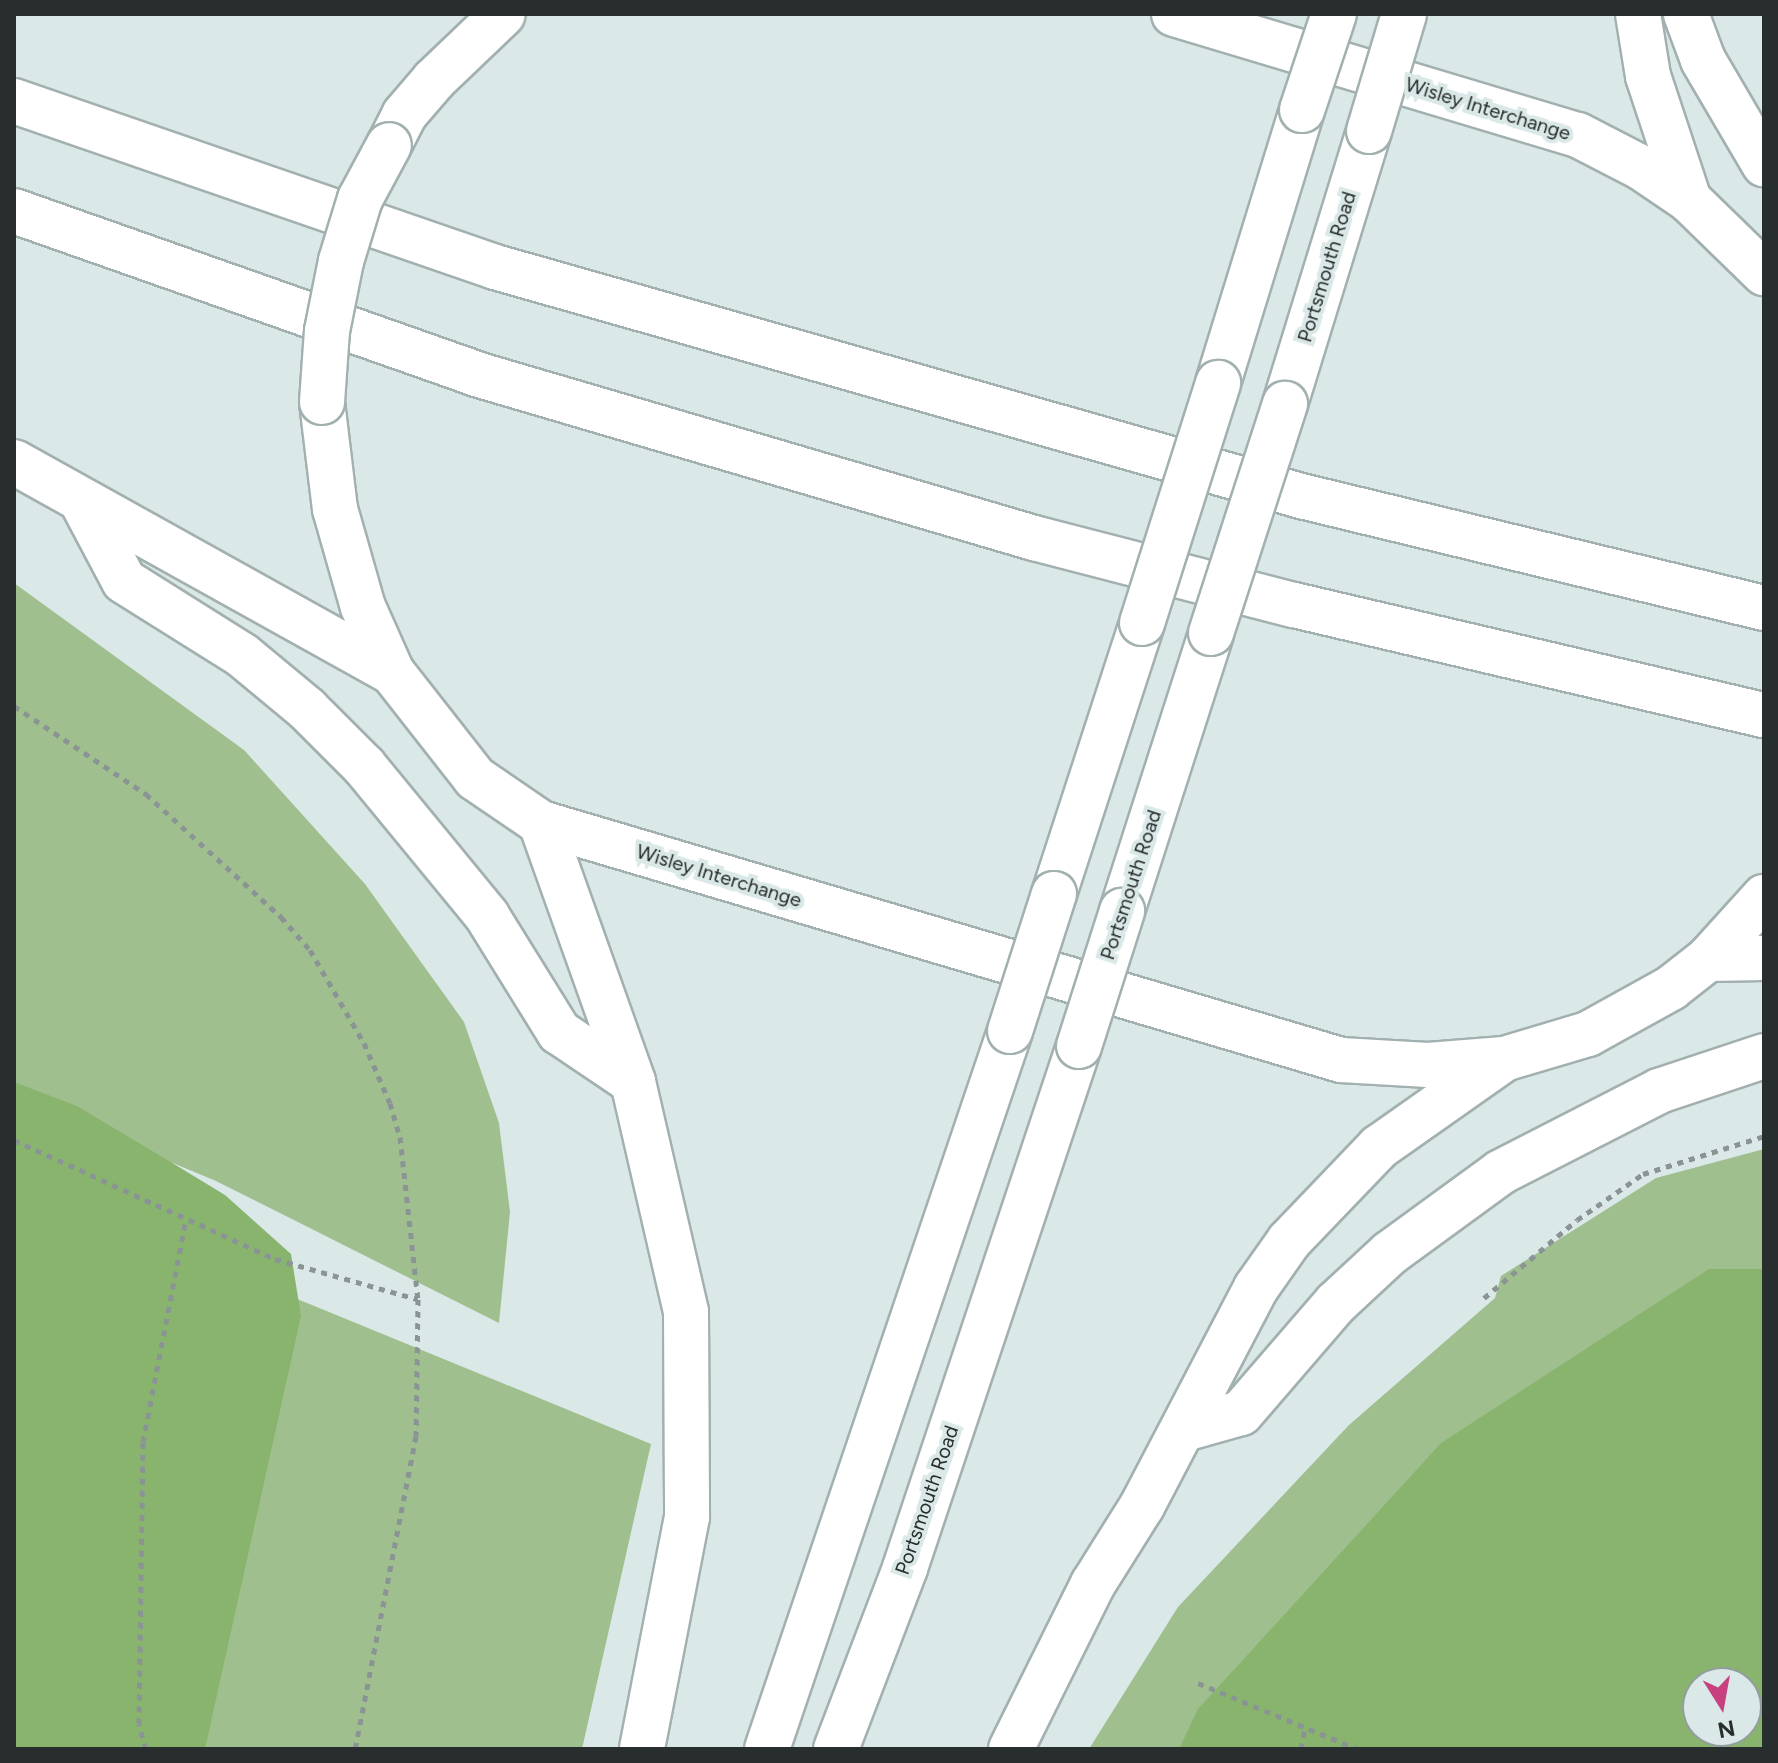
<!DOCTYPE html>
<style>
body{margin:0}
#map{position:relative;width:1778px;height:1763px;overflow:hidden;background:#dae8e8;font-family:Figtree,sans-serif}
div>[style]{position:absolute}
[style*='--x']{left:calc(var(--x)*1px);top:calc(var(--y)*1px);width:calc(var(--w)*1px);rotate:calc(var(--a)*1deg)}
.green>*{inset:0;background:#a0bf8e}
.forest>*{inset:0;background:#89b46e}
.path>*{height:5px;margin-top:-2.5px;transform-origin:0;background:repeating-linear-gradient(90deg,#8a9494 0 6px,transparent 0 12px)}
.roads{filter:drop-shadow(2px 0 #a3b0b0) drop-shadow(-2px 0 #a3b0b0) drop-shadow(0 2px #a3b0b0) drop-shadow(0 -2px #a3b0b0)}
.highway>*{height:44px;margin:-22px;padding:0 22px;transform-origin:22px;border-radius:22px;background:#fff}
.bridges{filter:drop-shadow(2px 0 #a3b0b0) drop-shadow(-2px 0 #a3b0b0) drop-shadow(0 2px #a3b0b0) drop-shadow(0 -2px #a3b0b0)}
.highway-bridge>*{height:44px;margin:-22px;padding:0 22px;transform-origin:22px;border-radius:22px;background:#fff}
span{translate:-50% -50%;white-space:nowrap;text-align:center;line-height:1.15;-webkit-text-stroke:8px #dae8e8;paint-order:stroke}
.street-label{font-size:20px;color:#282d2d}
.frame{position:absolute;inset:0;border:16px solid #282d2d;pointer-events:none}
.north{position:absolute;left:1682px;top:1667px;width:80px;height:80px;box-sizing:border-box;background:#dae8e8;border:2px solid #939d9d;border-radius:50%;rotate:169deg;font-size:22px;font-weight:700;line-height:32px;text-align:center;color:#282d2d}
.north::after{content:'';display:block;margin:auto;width:28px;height:36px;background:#c74080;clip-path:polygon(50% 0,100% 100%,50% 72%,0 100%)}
</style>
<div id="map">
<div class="green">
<i style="clip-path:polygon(14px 583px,244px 750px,365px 884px,464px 1022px,499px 1123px,510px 1212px,499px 1323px,216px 1181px,14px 1097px)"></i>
<i style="clip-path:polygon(evenodd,1764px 1149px,1764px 1749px,1089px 1749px,1178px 1607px,1349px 1425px,1495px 1298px,1501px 1276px,1656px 1178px,1764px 1149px,1698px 1683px,1746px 1683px,1746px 1731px,1698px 1731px,1698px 1683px)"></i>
<i style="clip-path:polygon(100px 1218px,651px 1444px,582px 1749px,14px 1749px)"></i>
</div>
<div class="forest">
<i style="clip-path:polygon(14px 1082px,77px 1106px,169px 1161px,225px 1195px,291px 1254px,301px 1316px,205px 1749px,14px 1749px)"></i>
<i style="clip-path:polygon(evenodd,1709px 1269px,1764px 1269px,1764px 1749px,1179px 1749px,1198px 1709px,1441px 1443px,1709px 1269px,1698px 1683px,1746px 1683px,1746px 1731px,1698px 1731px,1698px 1683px)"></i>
</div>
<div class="path">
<i style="--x:14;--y:706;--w:159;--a:33.7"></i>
<i style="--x:146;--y:794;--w:183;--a:42.3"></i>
<i style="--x:281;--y:917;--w:44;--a:48.7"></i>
<i style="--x:310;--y:950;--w:108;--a:59.9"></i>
<i style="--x:364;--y:1043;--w:65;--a:66.6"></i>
<i style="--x:390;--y:1103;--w:35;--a:74"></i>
<i style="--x:400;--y:1137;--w:163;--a:83.7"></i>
<i style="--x:418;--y:1299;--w:137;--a:90.8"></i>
<i style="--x:416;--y:1436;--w:319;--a:101"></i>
<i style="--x:14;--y:1140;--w:287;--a:24.5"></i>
<i style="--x:275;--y:1259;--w:148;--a:15.7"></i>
<i style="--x:1484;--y:1298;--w:121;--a:-40"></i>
<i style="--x:1577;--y:1220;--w:80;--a:-34.9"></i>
<i style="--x:1643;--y:1174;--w:127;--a:-17.4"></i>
<i style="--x:1198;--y:1683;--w:172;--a:22.5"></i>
<i style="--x:146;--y:1749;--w:26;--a:-106"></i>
<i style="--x:139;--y:1724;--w:282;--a:-89.2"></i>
<i style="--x:143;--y:1442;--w:227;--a:-79.1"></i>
<i style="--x:1301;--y:1749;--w:21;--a:-79"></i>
</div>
<div class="roads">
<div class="highway">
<i style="--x:1174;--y:14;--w:422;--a:16.7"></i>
<i style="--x:1578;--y:135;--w:72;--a:27.3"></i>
<i style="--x:1642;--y:168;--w:57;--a:34.2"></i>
<i style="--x:1689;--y:200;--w:105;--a:44.2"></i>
<i style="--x:1638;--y:14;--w:63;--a:80.8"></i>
<i style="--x:1648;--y:76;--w:131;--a:71.7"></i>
<i style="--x:1686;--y:14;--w:49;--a:69.7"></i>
<i style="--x:1703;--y:60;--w:121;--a:59.6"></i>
<i style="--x:14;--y:101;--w:509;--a:19.04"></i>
<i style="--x:495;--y:267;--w:838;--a:15.86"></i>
<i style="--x:1301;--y:496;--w:476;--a:13.6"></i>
<i style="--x:389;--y:145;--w:34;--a:-63"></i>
<i style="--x:404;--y:115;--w:46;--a:-49.4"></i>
<i style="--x:434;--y:80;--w:95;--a:-43.7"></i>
<i style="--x:14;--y:211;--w:490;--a:19.4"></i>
<i style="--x:476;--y:374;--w:582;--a:16.38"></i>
<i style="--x:1034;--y:538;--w:268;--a:14.5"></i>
<i style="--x:1294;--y:605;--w:483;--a:13.2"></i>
<i style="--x:1218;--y:383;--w:286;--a:-72.9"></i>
<i style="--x:322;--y:402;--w:108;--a:83.1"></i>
<i style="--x:335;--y:509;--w:102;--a:74.1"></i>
<i style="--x:363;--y:607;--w:71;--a:66"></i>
<i style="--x:392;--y:672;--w:135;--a:51.9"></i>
<i style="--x:475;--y:778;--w:80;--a:34.3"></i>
<i style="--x:541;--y:823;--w:834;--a:16.5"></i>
<i style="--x:1341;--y:1060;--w:87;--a:3.3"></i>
<i style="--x:1428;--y:1065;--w:76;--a:-4.5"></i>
<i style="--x:1504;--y:1059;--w:88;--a:-16.6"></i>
<i style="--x:1588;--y:1034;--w:95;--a:-29"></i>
<i style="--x:1671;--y:988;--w:47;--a:-38.1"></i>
<i style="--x:1708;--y:959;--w:84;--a:-47.9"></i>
<i style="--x:1285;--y:404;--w:286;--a:-72.9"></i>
<i style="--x:14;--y:462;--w:432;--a:29.1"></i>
<i style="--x:82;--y:502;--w:89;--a:62"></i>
<i style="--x:124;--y:581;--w:139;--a:32.1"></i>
<i style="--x:242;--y:655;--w:85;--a:39.7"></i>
<i style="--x:307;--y:709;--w:81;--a:45"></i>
<i style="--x:364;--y:766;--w:194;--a:50.6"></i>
<i style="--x:487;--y:916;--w:137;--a:58.2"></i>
<i style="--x:559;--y:1032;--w:89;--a:34"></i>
<i style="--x:541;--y:823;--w:275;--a:70.4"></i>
<i style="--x:633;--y:1082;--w:236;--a:77"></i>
<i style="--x:686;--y:1312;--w:205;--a:89.7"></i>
<i style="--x:687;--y:1517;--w:236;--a:101"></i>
<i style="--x:1054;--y:894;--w:285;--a:-72"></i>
<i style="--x:1122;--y:911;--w:292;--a:-72.2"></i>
<i style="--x:1708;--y:959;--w:56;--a:-1"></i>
<i style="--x:1184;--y:1429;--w:59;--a:-15.7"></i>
<i style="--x:1241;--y:1413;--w:145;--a:-49.2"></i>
<i style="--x:1336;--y:1303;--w:74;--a:-42.8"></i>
<i style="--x:1390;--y:1253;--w:137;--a:-36.1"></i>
<i style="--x:1501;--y:1172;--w:178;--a:-27.1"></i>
<i style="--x:1659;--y:1091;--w:111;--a:-18.4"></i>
<i style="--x:767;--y:1749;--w:758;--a:-71.3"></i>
<i style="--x:836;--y:1749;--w:194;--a:-69.1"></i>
<i style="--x:905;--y:1568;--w:550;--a:-71.57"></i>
<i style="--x:1011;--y:1749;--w:184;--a:-63.6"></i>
<i style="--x:1093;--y:1584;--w:92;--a:-57.9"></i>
<i style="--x:1142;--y:1506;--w:246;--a:-62.4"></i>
<i style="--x:1256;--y:1288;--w:57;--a:-54.9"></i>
<i style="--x:1289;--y:1241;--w:130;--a:-46.2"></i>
<i style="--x:1379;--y:1147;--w:151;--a:-35.1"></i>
</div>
</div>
<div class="bridges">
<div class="highway-bridge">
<i style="--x:1302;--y:110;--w:101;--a:-71.6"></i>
<i style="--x:1369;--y:131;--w:122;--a:-73.3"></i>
<i style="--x:322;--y:402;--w:71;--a:-86"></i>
<i style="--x:327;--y:331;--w:71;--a:-78.7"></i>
<i style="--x:341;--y:261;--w:65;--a:-73"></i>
<i style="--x:360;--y:199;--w:61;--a:-61.8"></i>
<i style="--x:1142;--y:623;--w:252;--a:-72.4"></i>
<i style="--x:1211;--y:633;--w:241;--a:-72.1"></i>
<i style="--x:1010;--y:1031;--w:144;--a:-72.2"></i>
<i style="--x:1079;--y:1046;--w:142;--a:-72.3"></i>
</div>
</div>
<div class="street-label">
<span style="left:1488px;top:109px;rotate:17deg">Wisley Interchange</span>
<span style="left:1327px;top:267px;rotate:-73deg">Portsmouth Road</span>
<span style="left:719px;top:876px;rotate:17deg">Wisley Interchange</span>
<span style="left:1131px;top:885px;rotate:-72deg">Portsmouth Road</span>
<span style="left:927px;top:1500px;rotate:-71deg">Portsmouth Road</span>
</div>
<div class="frame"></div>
<div class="north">N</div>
</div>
